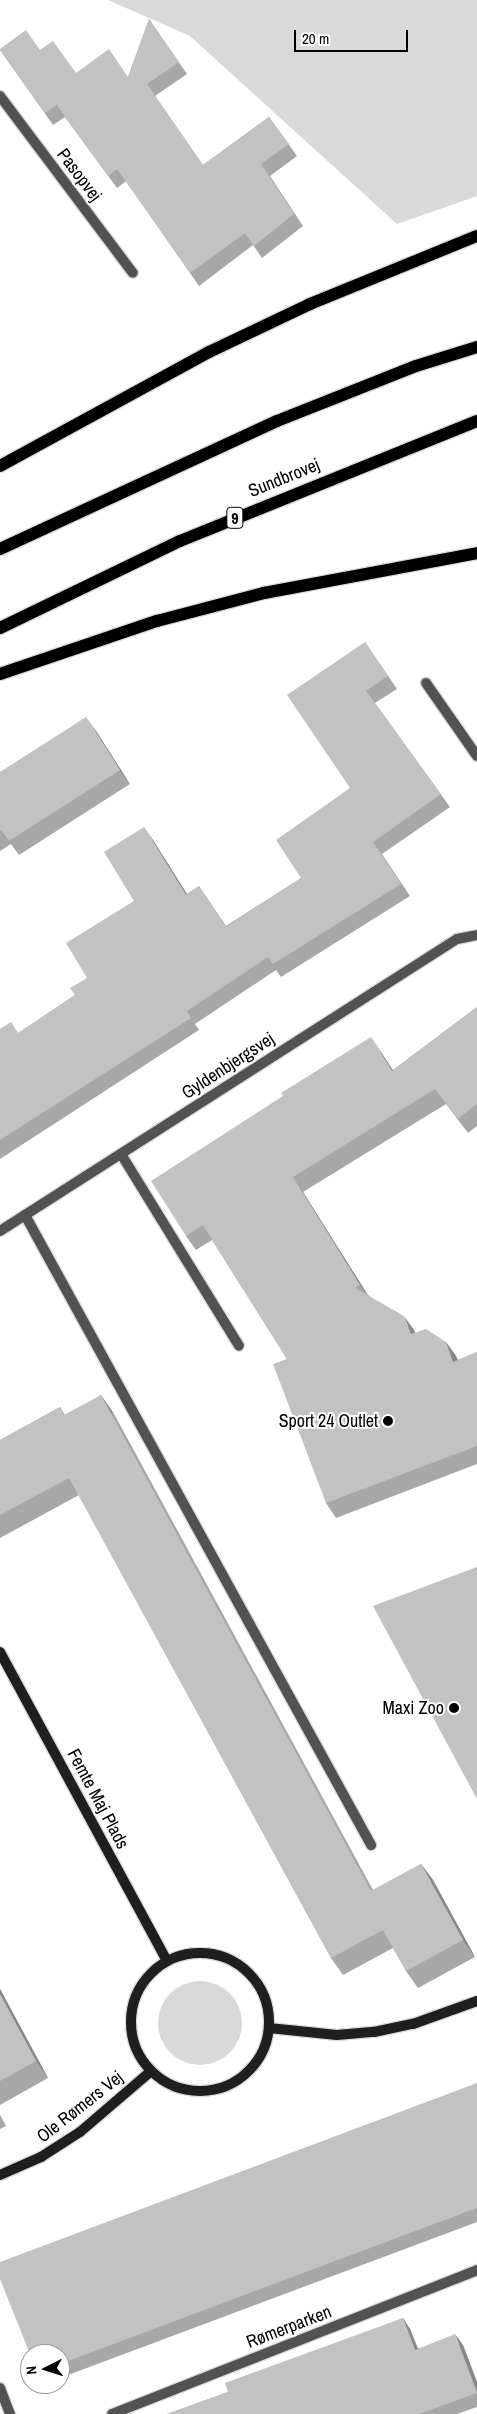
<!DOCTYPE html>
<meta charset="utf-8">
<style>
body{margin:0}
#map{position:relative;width:477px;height:2414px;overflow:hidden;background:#fff;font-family:"Archivo Narrow",sans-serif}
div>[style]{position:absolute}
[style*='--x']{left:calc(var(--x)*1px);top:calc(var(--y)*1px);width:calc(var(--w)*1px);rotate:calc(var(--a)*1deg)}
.green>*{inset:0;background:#d9d9d9}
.round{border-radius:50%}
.roads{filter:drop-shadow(1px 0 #dbdbdb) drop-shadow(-1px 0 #dbdbdb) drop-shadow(0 1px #dbdbdb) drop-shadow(0 -1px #dbdbdb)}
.lane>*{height:10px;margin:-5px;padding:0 5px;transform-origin:5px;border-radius:5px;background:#525252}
.street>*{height:10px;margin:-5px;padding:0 5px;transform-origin:5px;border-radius:5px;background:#525252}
.secondary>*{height:10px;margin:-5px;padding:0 5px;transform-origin:5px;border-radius:5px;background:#1f1f1f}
.secondary>.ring{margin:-5px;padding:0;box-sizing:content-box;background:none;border:10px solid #1f1f1f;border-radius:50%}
.primary>*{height:12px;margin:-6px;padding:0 6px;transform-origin:6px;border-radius:6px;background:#000}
.wall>*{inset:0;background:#a7a7a7}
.shaded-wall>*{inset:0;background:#888;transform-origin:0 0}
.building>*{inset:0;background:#c2c2c2}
.dots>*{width:14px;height:14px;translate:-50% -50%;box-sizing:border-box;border:2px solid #fff;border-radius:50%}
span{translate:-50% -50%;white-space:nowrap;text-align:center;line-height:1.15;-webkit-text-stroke:4px #fff;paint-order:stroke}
.shield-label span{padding:1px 4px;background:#fff;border:1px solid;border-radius:4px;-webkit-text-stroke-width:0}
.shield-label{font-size:16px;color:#000;font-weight:700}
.street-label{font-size:18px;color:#000}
.poi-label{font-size:18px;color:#000}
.right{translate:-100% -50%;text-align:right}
.north{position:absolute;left:20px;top:2344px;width:50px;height:50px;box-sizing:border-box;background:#fff;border:1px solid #999;border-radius:50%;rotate:265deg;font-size:14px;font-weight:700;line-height:20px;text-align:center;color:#000}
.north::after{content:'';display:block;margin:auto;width:18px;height:22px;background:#000;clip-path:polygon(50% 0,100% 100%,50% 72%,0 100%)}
.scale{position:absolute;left:294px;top:30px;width:114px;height:22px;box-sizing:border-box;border:2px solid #000;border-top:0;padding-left:6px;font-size:15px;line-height:18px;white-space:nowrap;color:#000;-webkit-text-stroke:4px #fff;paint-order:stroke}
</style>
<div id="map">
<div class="green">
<i style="clip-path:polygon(108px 0,477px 0,477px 196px,397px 224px,190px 36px)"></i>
<i class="round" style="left:158px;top:1981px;width:84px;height:84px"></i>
</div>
<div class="roads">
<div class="lane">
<i style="--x:121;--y:1154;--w:225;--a:58.4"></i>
<i style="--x:25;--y:1215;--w:719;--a:61.22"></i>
</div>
<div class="street">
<i style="--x:0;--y:96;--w:221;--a:53.1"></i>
<i style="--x:426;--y:683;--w:89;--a:55.1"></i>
<i style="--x:0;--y:1231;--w:542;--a:-32.58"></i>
<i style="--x:457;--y:939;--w:20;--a:-11"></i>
<i style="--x:0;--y:2388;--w:28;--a:69"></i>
<i style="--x:112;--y:2414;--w:392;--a:-21.5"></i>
</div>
<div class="secondary">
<i style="--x:0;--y:1652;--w:351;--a:61.6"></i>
<i class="ring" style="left:131px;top:1953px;width:128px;height:128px"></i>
<i style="--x:269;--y:2028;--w:68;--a:5.9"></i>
<i style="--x:337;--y:2035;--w:37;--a:-5"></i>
<i style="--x:374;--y:2032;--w:40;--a:-12"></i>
<i style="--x:413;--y:2024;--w:68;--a:-19.8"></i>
<i style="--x:0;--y:2175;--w:45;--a:-23.7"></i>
<i style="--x:41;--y:2157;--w:46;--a:-32.7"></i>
<i style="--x:80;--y:2132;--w:92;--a:-40.6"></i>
</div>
<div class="primary">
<i style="--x:0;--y:466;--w:238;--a:-28.6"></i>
<i style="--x:209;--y:352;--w:112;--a:-25.4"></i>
<i style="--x:310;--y:304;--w:180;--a:-22.2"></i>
<i style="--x:0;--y:549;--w:305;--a:-24.8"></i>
<i style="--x:277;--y:421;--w:149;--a:-21.6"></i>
<i style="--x:416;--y:366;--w:64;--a:-17.3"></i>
<i style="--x:0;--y:628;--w:200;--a:-25.8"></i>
<i style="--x:180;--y:541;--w:320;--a:-22"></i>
<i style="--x:0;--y:674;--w:166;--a:-18.7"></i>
<i style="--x:157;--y:621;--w:111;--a:-14.7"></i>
<i style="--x:264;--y:593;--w:217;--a:-10.6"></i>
</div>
</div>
<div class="wall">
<i style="clip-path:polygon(149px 19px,187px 74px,155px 96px,203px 165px,269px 117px,297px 156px,270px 176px,303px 226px,262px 258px,253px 245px,199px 286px,126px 181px,117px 188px,65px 117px,53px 125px,0 50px,40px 50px,76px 73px,128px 77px)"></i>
<i style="clip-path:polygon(365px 642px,397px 689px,375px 703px,450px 807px,382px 854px,410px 896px,281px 977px,276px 970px,195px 1024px,199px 1030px,0 1159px,0 1029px,19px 1033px,75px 995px,87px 978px,134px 901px,153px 840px,187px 894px,199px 886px,226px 926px,301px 878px,350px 788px)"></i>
<i style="clip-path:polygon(96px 731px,130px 784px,19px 855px,11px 844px,0 851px,0 772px)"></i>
<i style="clip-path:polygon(477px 1007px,477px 1126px,468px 1133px,446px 1104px,303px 1192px,368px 1295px,414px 1330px,415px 1333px,446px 1342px,456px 1356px,458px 1360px,477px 1352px,477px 1464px,336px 1518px,326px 1503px,287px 1359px,212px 1240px,196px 1250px,186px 1236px,381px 1052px,393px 1070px)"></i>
<i style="clip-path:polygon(60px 1407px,65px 1415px,113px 1412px,373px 1890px,421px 1864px,433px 1880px,475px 1957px,418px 1988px,406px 1971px,393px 1948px,343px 1975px,331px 1958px,79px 1495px,0 1538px,0 1440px)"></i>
<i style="clip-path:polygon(0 1989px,48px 2078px,0 2105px)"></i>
<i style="clip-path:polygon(477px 2083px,477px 2222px,60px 2378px,60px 2354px)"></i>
<i style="clip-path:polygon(0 2115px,6px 2126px,0 2129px)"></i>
<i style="clip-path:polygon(403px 2318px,410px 2329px,418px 2348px,463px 2345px,477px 2382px,477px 2407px,457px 2414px,167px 2414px,228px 2392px)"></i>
</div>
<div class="shaded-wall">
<i style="clip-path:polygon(86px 717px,96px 731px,130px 784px,120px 770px)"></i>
<i style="clip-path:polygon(144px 827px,153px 840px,195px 907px,186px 895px)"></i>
<i style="clip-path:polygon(371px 1037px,381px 1052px,402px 1085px,392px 1071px)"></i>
<i style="clip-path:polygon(293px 1177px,303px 1192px,370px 1299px,360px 1285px)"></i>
<i style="clip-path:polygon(404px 1316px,414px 1330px,421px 1349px,411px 1334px)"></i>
<i style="clip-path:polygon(446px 1342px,456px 1356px,463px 1376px,453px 1362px)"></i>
<i style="left:101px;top:1395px;width:21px;height:565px;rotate:55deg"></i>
<i style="clip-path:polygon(421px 1864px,433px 1880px,475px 1957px,463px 1940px)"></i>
<i style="clip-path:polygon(0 1989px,48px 2078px,36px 2061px,0 1994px)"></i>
<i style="clip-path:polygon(403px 2318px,410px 2329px,422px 2361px,415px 2350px)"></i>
<i style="clip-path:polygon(455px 2334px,463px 2345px,477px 2382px,477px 2392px)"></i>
</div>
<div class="building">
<i style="clip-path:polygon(149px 19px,179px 62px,147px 84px,203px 165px,269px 117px,289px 144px,261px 164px,294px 214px,254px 246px,245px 233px,190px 273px,117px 169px,108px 176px,57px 105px,45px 113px,0 50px,0 49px,26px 30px,40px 50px,53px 41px,76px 73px,109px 49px,128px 77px)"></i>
<i style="clip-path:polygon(365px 642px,388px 676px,366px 691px,441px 794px,373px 842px,401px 884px,273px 964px,268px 957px,187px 1011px,191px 1018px,0 1140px,0 1029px,11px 1022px,18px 1033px,75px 995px,70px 988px,87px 978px,66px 943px,134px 901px,104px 852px,144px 827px,186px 895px,199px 886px,226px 927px,301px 878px,276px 840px,350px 788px,287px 695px)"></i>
<i style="clip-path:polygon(86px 717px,120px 770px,9px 841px,1px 830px,0 830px,0 772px)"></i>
<i style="clip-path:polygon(477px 1007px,477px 1104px,458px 1119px,435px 1089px,293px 1177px,360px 1285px,355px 1288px,404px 1316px,411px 1334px,426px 1329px,446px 1342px,453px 1362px,477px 1352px,477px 1446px,326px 1503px,273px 1364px,287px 1359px,203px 1225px,186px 1236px,151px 1181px,283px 1096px,281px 1093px,371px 1037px,392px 1071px)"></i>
<i style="clip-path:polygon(101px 1395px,371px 1891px,421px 1864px,463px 1940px,406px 1971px,383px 1930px,331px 1958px,69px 1478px,0 1515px,0 1440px,60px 1407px,64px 1415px)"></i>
<i style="clip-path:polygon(477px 1567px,477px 1799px,373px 1606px)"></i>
<i style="clip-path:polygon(0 1994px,36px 2061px,0 2081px)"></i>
<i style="clip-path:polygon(477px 2083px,477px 2208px,60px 2364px,60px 2354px,30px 2354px,0 2279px,0 2262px)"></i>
<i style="clip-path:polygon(403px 2318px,415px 2350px,455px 2334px,477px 2393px,419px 2414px,167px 2414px,228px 2392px,225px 2383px)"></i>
</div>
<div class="dots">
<i style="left:388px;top:1421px;background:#000"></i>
<i style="left:454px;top:1708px;background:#000"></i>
</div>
<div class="shield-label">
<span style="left:235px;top:518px">9</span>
</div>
<div class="street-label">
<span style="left:79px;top:175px;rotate:53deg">Pasopvej</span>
<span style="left:284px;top:478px;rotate:-22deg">Sundbrovej</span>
<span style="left:228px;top:1066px;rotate:-33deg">Gyldenbjergsvej</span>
<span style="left:98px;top:1799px;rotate:62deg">Femte Maj Plads</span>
<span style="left:80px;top:2107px;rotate:-38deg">Ole Rømers Vej</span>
<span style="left:289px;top:2327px;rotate:-21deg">Rømerparken</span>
</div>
<div class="poi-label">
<span class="right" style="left:378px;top:1421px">Sport 24 Outlet</span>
<span class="right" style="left:444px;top:1708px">Maxi Zoo</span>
</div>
<div class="north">N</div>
<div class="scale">20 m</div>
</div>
